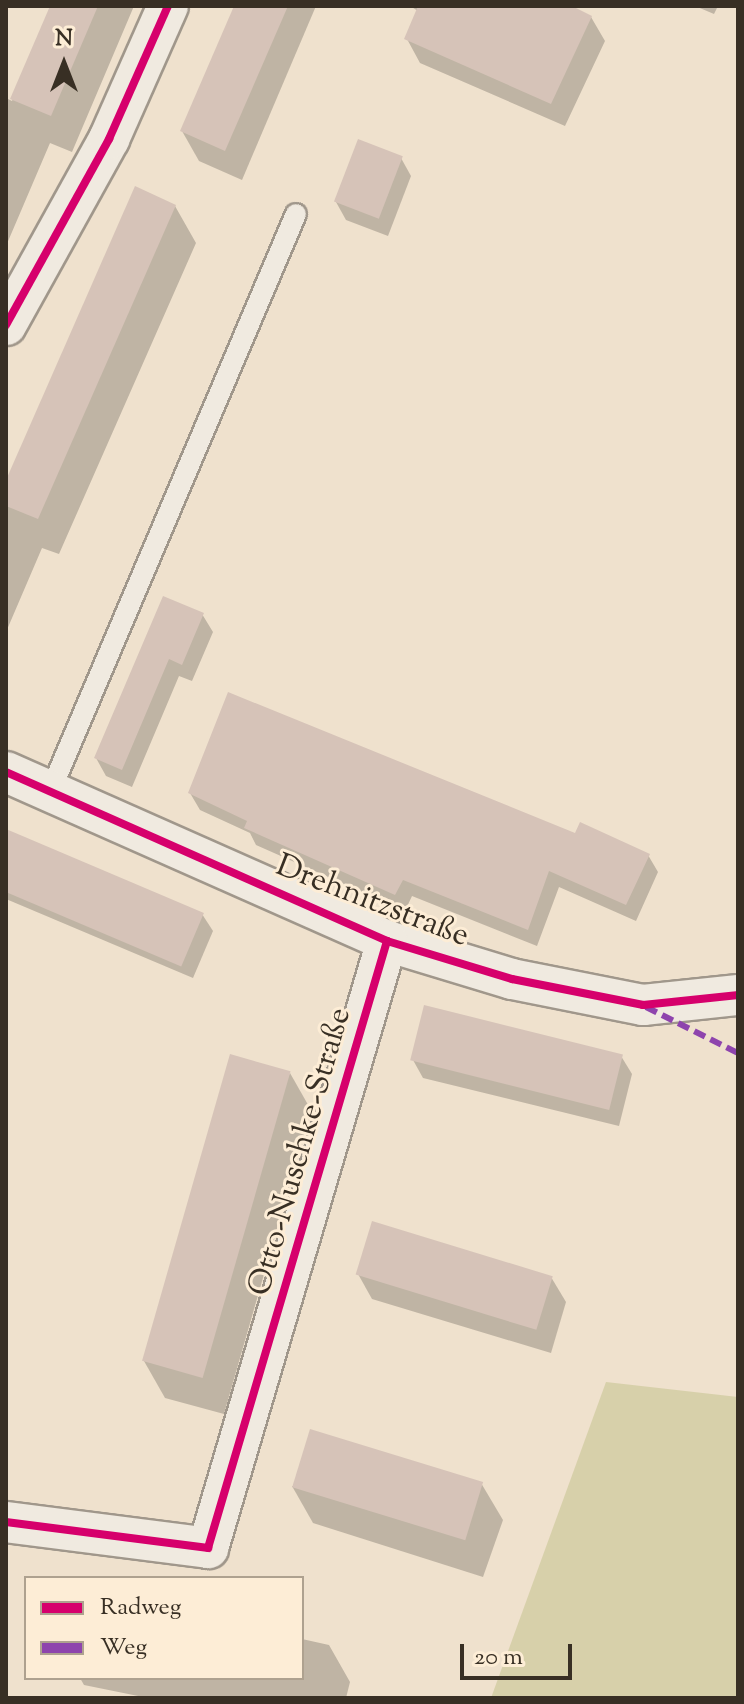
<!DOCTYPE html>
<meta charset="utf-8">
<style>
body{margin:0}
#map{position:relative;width:744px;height:1704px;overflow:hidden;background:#efe1cd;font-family:"Sorts Mill Goudy",serif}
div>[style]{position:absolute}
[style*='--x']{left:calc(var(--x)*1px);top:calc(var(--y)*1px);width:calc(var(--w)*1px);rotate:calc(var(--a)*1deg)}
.green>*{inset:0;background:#d7d0aa}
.shadow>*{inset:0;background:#0003}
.building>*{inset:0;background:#d6c3b8;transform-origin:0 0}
.roads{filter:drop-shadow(2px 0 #a0978b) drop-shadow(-2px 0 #a0978b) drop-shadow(0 2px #a0978b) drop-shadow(0 -2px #a0978b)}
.lane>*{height:20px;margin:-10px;padding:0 10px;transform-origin:10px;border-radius:10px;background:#f0eae0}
.street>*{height:40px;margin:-20px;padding:0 20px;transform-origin:20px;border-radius:20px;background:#f0eae0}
.quiet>*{height:6px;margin-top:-3px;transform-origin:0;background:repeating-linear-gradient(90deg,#8e44ad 0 12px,transparent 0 18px)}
.cycleway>*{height:8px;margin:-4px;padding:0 4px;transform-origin:4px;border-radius:4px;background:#d6006c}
span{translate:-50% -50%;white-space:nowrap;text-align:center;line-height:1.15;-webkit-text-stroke:6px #fdedd6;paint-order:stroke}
.street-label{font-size:32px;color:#382f24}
.frame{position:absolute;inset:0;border:8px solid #382f24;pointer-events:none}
.legend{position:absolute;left:24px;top:1576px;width:280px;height:104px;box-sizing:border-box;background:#fdedd6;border:2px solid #aea18f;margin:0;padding:10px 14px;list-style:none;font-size:24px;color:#382f24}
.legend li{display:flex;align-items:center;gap:16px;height:40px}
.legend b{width:40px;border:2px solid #aea18f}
.north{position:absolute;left:24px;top:24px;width:80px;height:80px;-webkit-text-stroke:6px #fdedd6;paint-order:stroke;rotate:0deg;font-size:22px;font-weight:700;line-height:32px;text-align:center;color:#382f24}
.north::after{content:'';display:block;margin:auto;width:28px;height:36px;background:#382f24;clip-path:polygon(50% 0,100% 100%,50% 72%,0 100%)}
.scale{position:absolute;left:460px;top:1644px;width:112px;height:36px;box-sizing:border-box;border:4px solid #382f24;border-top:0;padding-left:10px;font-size:24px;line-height:28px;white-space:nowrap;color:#382f24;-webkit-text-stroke:6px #fdedd6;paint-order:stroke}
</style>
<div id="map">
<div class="green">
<i style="clip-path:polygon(606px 1382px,738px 1397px,738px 1698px,491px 1698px)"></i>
</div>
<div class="shadow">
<i style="clip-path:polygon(52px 6px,134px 6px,72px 152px,50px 143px,6px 246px,6px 98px,12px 101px)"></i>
<i style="clip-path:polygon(236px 6px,316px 6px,242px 180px,199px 161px,182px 131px)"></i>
<i style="clip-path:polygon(410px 6px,565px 6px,591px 17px,605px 41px,565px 126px,420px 63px,407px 39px,418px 11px)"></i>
<i style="clip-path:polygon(695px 6px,718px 6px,714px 14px)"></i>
<i style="clip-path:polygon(401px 158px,411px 176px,388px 236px,346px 220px,336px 202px)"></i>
<i style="clip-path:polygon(175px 206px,196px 243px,59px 554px,42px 548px,6px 632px,6px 485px)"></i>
<i style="clip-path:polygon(164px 598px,202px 614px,213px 632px,192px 681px,179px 676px,132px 787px,106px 776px,96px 758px)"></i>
<i style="clip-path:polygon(190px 793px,576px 836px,648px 855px,658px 872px,636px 921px,559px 887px,537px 946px,412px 896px,405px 911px,256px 845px,250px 833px,200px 810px)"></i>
<i style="clip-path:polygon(6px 831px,202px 914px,213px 931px,193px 978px,6px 899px)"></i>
<i style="clip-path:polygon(621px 1056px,632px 1074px,619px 1126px,423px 1078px,413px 1060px)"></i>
<i style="clip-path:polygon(290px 1073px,311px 1110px,224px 1414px,165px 1398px,144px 1361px)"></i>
<i style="clip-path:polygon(358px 1274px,551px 1277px,566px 1302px,551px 1353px,372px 1299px)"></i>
<i style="clip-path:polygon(481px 1483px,503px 1520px,483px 1577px,313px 1523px,292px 1486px)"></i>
<i style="clip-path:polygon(302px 1639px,329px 1645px,350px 1682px,346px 1698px,148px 1698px,84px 1685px,80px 1678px,302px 1678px)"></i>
</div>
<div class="building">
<i style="clip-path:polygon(50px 6px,98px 6px,51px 116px,10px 99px)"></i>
<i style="clip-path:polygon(234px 6px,288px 6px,225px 151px,180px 131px)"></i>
<i style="clip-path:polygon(418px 6px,572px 6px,592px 16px,551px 104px,404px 39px)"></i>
<i style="left:358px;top:139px;width:48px;height:67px;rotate:21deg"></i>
<i style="clip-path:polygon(135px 186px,176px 205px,38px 519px,6px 506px,6px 480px)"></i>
<i style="clip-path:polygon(163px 596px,204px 613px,182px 665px,169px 659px,122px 770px,94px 758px)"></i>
<i style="clip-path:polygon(228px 692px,575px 833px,580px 822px,650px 854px,626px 905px,549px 871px,528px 930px,403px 880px,395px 895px,244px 828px,247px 821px,188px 793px)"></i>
<i style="left:6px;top:829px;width:215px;height:58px;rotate:23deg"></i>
<i style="left:424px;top:1005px;width:205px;height:57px;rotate:14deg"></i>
<i style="left:230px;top:1054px;width:63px;height:319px;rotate:16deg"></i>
<i style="left:372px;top:1221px;width:189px;height:56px;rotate:17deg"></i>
<i style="left:310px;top:1429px;width:181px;height:61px;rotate:17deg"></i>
</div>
<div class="roads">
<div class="lane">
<i style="--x:50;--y:792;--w:628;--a:-66.95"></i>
</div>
<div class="street">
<i style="--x:6;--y:325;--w:213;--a:-61"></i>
<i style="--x:109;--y:139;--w:145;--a:-66.1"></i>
<i style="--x:6;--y:772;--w:417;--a:23.9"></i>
<i style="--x:387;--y:941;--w:131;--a:16.9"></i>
<i style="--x:512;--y:979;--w:134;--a:11.2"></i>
<i style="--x:643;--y:1005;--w:96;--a:-6"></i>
<i style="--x:6;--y:1522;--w:204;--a:7.3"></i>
<i style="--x:208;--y:1548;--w:633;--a:-73.57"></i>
</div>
</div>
<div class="quiet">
<i style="--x:646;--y:1007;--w:103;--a:26.6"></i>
</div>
<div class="cycleway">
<i style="--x:6;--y:325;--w:213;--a:-61"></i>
<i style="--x:109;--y:139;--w:145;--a:-66.1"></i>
<i style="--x:6;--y:772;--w:417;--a:23.9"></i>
<i style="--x:387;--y:941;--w:131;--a:16.9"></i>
<i style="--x:512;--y:979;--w:134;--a:11.2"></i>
<i style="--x:643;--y:1005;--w:96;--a:-6"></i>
<i style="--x:6;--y:1522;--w:204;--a:7.3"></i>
<i style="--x:208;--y:1548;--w:633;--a:-73.57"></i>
</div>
<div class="street-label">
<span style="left:372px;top:902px;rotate:21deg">Drehnitzstraße</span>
<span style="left:301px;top:1152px;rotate:-74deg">Otto-Nuschke-Straße</span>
</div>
<div class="frame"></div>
<ul class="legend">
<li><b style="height:10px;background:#d6006c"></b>Radweg</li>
<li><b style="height:10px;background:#8e44ad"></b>Weg</li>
</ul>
<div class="north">N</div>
<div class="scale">20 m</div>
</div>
